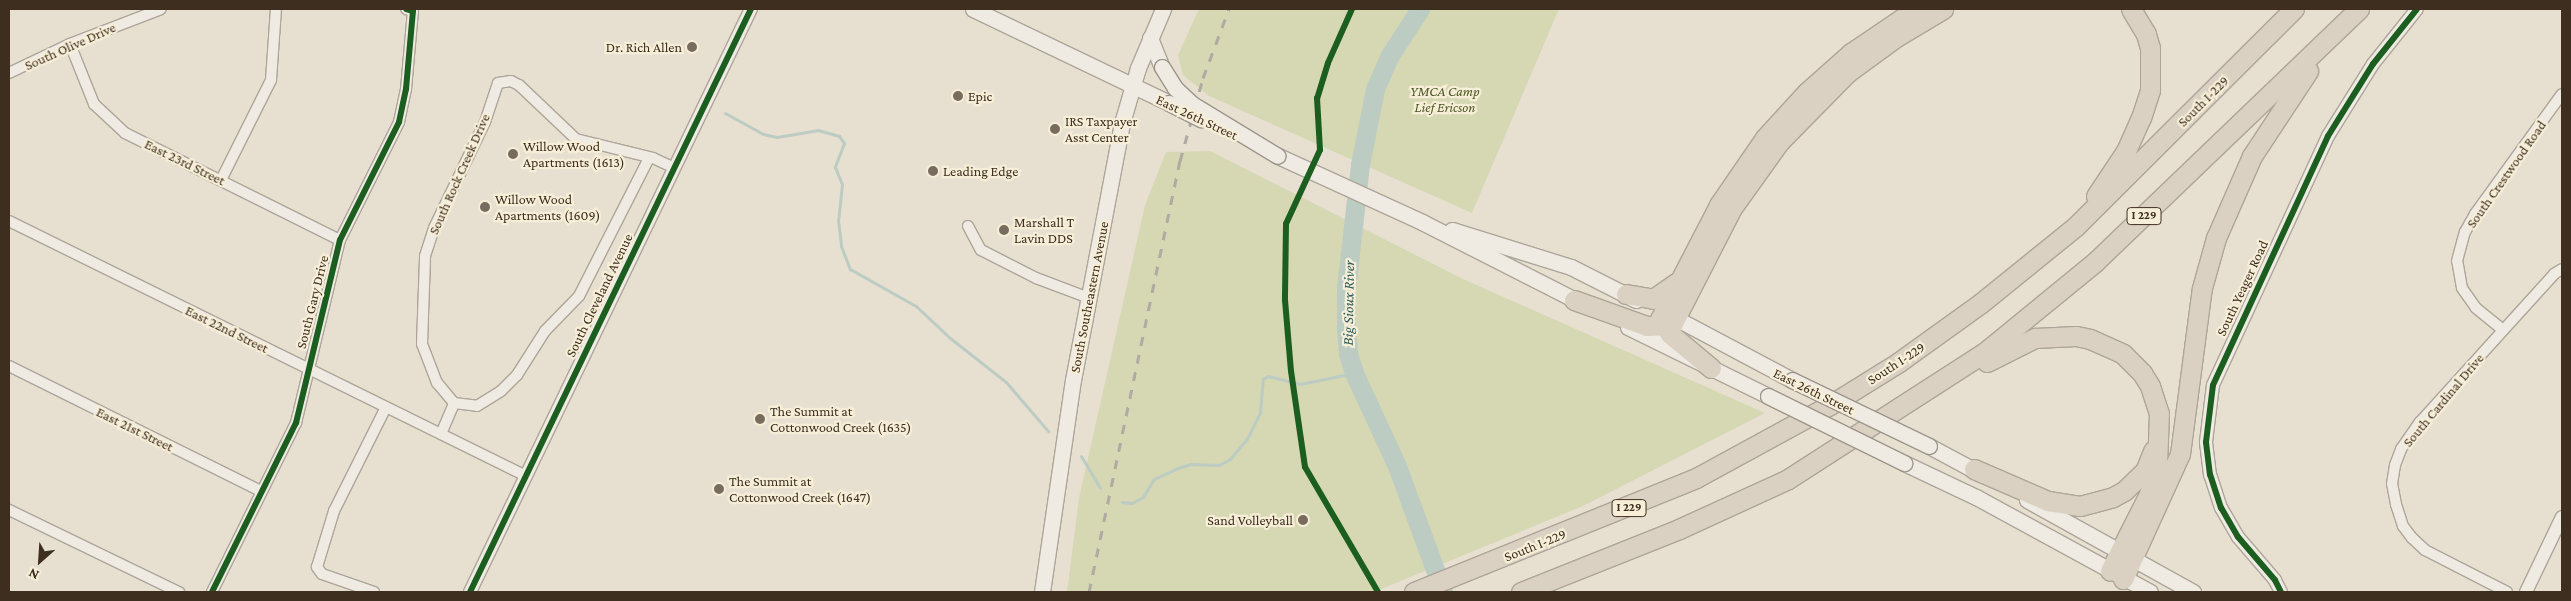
<!DOCTYPE html>
<style>
body{margin:0}
#map{position:relative;width:2571px;height:601px;overflow:hidden;background:#e7e0d1;font-family:"Crimson Pro",serif}
div>[style]{position:absolute}
[style*='--x']{left:calc(var(--x)*1px);top:calc(var(--y)*1px);width:calc(var(--w)*1px);rotate:calc(var(--a)*1deg)}
.green>*{inset:0;background:#d6d7b3}
.stream>*{height:3px;margin:-1.5px;padding:0 1.5px;transform-origin:1.5px;border-radius:1.5px;background:#bcccc2}
.river>*{height:19px;margin:-9.5px;padding:0 9.5px;transform-origin:9.5px;border-radius:9.5px;background:#bcccc2}
.roads{filter:drop-shadow(1px 0 #ada599) drop-shadow(-1px 0 #ada599) drop-shadow(0 1px #ada599) drop-shadow(0 -1px #ada599)}
.minor>*{height:10px;margin:-5px;padding:0 5px;transform-origin:5px;border-radius:5px;background:#efebe3}
.tertiary>*{height:12px;margin:-6px;padding:0 6px;transform-origin:6px;border-radius:6px;background:#efebe3}
.secondary>*{height:15px;margin:-7.5px;padding:0 7.5px;transform-origin:7.5px;border-radius:7.5px;background:#efebe3}
.motorway>*{height:19px;margin:-9.5px;padding:0 9.5px;transform-origin:9.5px;border-radius:9.5px;background:#dad1c2}
.rail>*{height:3px;margin-top:-1.5px;transform-origin:0;background:repeating-linear-gradient(90deg,#afaaa2 0 9px,transparent 0 18px)}
.bridges{filter:drop-shadow(1px 0 #9c958a) drop-shadow(-1px 0 #9c958a) drop-shadow(0 1px #9c958a) drop-shadow(0 -1px #9c958a)}
.secondary-bridge>*{height:15px;margin:-7.5px;padding:0 7.5px;transform-origin:7.5px;border-radius:7.5px;background:#efebe3}
.cycleway>*{height:6px;margin:-3px;padding:0 3px;transform-origin:3px;border-radius:3px;background:#1b5e20}
.dots>*{width:14px;height:14px;translate:-50% -50%;box-sizing:border-box;border:2px solid #f7eed8;border-radius:50%}
span{translate:-50% -50%;white-space:nowrap;text-align:center;line-height:1.15;-webkit-text-stroke:4.5px #f7eed8;paint-order:stroke}
.shield-label span{padding:1px 4px;background:#f7eed8;border:1px solid;border-radius:4px;-webkit-text-stroke-width:0}
.shield-label{font-size:12px;color:#3d2e20;font-weight:700}
.street-label{font-size:14px;color:#3d2e20}
.poi-label{font-size:14px;color:#3d2e20}
.right{translate:-100% -50%;text-align:right}
.left{translate:0 -50%;text-align:left}
.park-label{font-size:14px;color:#4d5a26;font-style:italic}
.water-label{font-size:15px;color:#2f5d5a;font-style:italic}
.frame{position:absolute;inset:0;border:10px solid #3d2e20;pointer-events:none}
.north{position:absolute;left:15px;top:536px;width:50px;height:50px;-webkit-text-stroke:4px #f7eed8;paint-order:stroke;rotate:206deg;font-size:14px;font-weight:700;line-height:20px;text-align:center;color:#3d2e20}
.north::after{content:'';display:block;margin:auto;width:18px;height:22px;background:#3d2e20;clip-path:polygon(50% 0,100% 100%,50% 72%,0 100%)}
</style>
<div id="map">
<div class="green">
<i style="clip-path:polygon(1199px 9px,1559px 9px,1472px 213px,1209px 96px,1183px 75px,1178px 55px)"></i>
<i style="clip-path:polygon(1210px 151px,1463px 279px,1765px 413px,1583px 506px,1374px 592px,1067px 592px,1079px 498px,1145px 205px,1166px 152px)"></i>
</div>
<div class="stream">
<i style="--x:725;--y:113;--w:43;--a:28.9"></i>
<i style="--x:763;--y:134;--w:14;--a:12"></i>
<i style="--x:777;--y:137;--w:42;--a:-9.7"></i>
<i style="--x:818;--y:130;--w:22;--a:16"></i>
<i style="--x:839;--y:136;--w:9;--a:54"></i>
<i style="--x:844;--y:143;--w:26;--a:111"></i>
<i style="--x:835;--y:167;--w:18;--a:68"></i>
<i style="--x:842;--y:184;--w:36;--a:96"></i>
<i style="--x:838;--y:220;--w:26;--a:83"></i>
<i style="--x:841;--y:246;--w:25;--a:69"></i>
<i style="--x:850;--y:269;--w:76;--a:29.3"></i>
<i style="--x:916;--y:306;--w:47;--a:43.3"></i>
<i style="--x:950;--y:338;--w:71;--a:38.2"></i>
<i style="--x:1006;--y:382;--w:65;--a:49.4"></i>
<i style="--x:1081;--y:456;--w:37;--a:59"></i>
<i style="--x:1122;--y:502;--w:10;--a:6"></i>
<i style="--x:1132;--y:503;--w:13;--a:-29"></i>
<i style="--x:1143;--y:497;--w:21;--a:-59"></i>
<i style="--x:1154;--y:479;--w:23;--a:-25"></i>
<i style="--x:1175;--y:469;--w:16;--a:-18"></i>
<i style="--x:1190;--y:464;--w:29;--a:2"></i>
<i style="--x:1219;--y:465;--w:13;--a:-29"></i>
<i style="--x:1230;--y:459;--w:26;--a:-50"></i>
<i style="--x:1247;--y:439;--w:30;--a:-64"></i>
<i style="--x:1260;--y:412;--w:33;--a:-85"></i>
<i style="--x:1263;--y:379;--w:6;--a:-31"></i>
<i style="--x:1268;--y:376;--w:33;--a:14"></i>
<i style="--x:1300;--y:384;--w:55;--a:-11.5"></i>
</div>
<div class="river">
<i style="--x:1420;--y:9;--w:55;--a:123.1"></i>
<i style="--x:1390;--y:55;--w:37;--a:114"></i>
<i style="--x:1375;--y:89;--w:77;--a:101.2"></i>
<i style="--x:1360;--y:165;--w:123;--a:96.5"></i>
<i style="--x:1346;--y:287;--w:42;--a:90"></i>
<i style="--x:1346;--y:329;--w:25;--a:85"></i>
<i style="--x:1348;--y:354;--w:20;--a:72"></i>
<i style="--x:1354;--y:373;--w:102;--a:65.2"></i>
<i style="--x:1397;--y:466;--w:134;--a:69.9"></i>
</div>
<div class="roads">
<div class="minor">
<i style="--x:70;--y:44;--w:65;--a:68.2"></i>
<i style="--x:94;--y:104;--w:42;--a:43.1"></i>
<i style="--x:125;--y:133;--w:240;--a:26.5"></i>
<i style="--x:9;--y:73;--w:68;--a:-25.4"></i>
<i style="--x:70;--y:44;--w:97;--a:-21"></i>
<i style="--x:221;--y:180;--w:112;--a:-63.4"></i>
<i style="--x:271;--y:80;--w:71;--a:-86"></i>
<i style="--x:9;--y:221;--w:576;--a:26.25"></i>
<i style="--x:968;--y:226;--w:27;--a:62"></i>
<i style="--x:981;--y:250;--w:62;--a:27"></i>
<i style="--x:1036;--y:278;--w:57;--a:20.7"></i>
<i style="--x:2503;--y:330;--w:35;--a:-141"></i>
<i style="--x:2476;--y:308;--w:24;--a:-125"></i>
<i style="--x:2462;--y:288;--w:27;--a:-100"></i>
<i style="--x:2457;--y:261;--w:30;--a:-75"></i>
<i style="--x:2465;--y:232;--w:21;--a:-61"></i>
<i style="--x:2475;--y:214;--w:148;--a:-54.1"></i>
<i style="--x:9;--y:366;--w:281;--a:26.4"></i>
<i style="--x:454;--y:403;--w:26;--a:-130"></i>
<i style="--x:437;--y:383;--w:42;--a:-111"></i>
<i style="--x:422;--y:344;--w:88;--a:-88"></i>
<i style="--x:425;--y:256;--w:29;--a:-72"></i>
<i style="--x:434;--y:228;--w:118;--a:-64.3"></i>
<i style="--x:485;--y:122;--w:41;--a:-71.6"></i>
<i style="--x:498;--y:83;--w:13;--a:-9"></i>
<i style="--x:511;--y:81;--w:9;--a:27"></i>
<i style="--x:519;--y:85;--w:79;--a:43.5"></i>
<i style="--x:576;--y:139;--w:79;--a:13.9"></i>
<i style="--x:653;--y:158;--w:23;--a:25"></i>
<i style="--x:441;--y:434;--w:34;--a:-67"></i>
<i style="--x:454;--y:403;--w:23;--a:7"></i>
<i style="--x:477;--y:406;--w:28;--a:-32"></i>
<i style="--x:501;--y:391;--w:23;--a:-45"></i>
<i style="--x:517;--y:375;--w:52;--a:-57.5"></i>
<i style="--x:545;--y:331;--w:49;--a:-45.8"></i>
<i style="--x:579;--y:296;--w:155;--a:-63.1"></i>
<i style="--x:9;--y:510;--w:189;--a:25.8"></i>
<i style="--x:212;--y:592;--w:189;--a:-63.6"></i>
<i style="--x:296;--y:423;--w:188;--a:-76.5"></i>
<i style="--x:340;--y:240;--w:132;--a:-63.4"></i>
<i style="--x:399;--y:122;--w:34;--a:-78"></i>
<i style="--x:406;--y:89;--w:78;--a:-84.9"></i>
<i style="--x:413;--y:11;--w:7;--a:-164"></i>
<i style="--x:374;--y:592;--w:55;--a:-160.9"></i>
<i style="--x:322;--y:574;--w:9;--a:-126"></i>
<i style="--x:317;--y:567;--w:59;--a:-73.1"></i>
<i style="--x:334;--y:511;--w:116;--a:-63.4"></i>
<i style="--x:2507;--y:592;--w:92;--a:-152.9"></i>
<i style="--x:2425;--y:550;--w:18;--a:-137"></i>
<i style="--x:2412;--y:538;--w:15;--a:-127"></i>
<i style="--x:2403;--y:526;--w:23;--a:-108"></i>
<i style="--x:2396;--y:504;--w:20;--a:-101"></i>
<i style="--x:2392;--y:484;--w:19;--a:-81"></i>
<i style="--x:2395;--y:465;--w:17;--a:-69"></i>
<i style="--x:2401;--y:449;--w:33;--a:-55"></i>
<i style="--x:2420;--y:422;--w:200;--a:-47.8"></i>
<i style="--x:2554;--y:274;--w:9;--a:-32"></i>
</div>
<div class="tertiary">
<i style="--x:470;--y:592;--w:647;--a:-64.27"></i>
<i style="--x:2281;--y:592;--w:13;--a:-117"></i>
<i style="--x:2275;--y:580;--w:57;--a:-130.7"></i>
<i style="--x:2238;--y:537;--w:34;--a:-120"></i>
<i style="--x:2221;--y:508;--w:35;--a:-108"></i>
<i style="--x:2210;--y:475;--w:33;--a:-97"></i>
<i style="--x:2206;--y:442;--w:57;--a:-83"></i>
<i style="--x:2213;--y:385;--w:274;--a:-65.2"></i>
<i style="--x:2328;--y:136;--w:85;--a:-58"></i>
<i style="--x:2373;--y:64;--w:70;--a:-51.3"></i>
<i style="--x:2526;--y:592;--w:83;--a:-64.4"></i>
</div>
<div class="secondary">
<i style="--x:973;--y:9;--w:217;--a:25.6"></i>
<i style="--x:1150;--y:38;--w:31;--a:68"></i>
<i style="--x:1278;--y:156;--w:158;--a:24.6"></i>
<i style="--x:1422;--y:222;--w:181;--a:27"></i>
<i style="--x:1452;--y:230;--w:125;--a:17.3"></i>
<i style="--x:1571;--y:267;--w:73;--a:26.9"></i>
<i style="--x:1666;--y:313;--w:143;--a:28"></i>
<i style="--x:1628;--y:327;--w:156;--a:26.2"></i>
<i style="--x:1929;--y:446;--w:61;--a:28.2"></i>
<i style="--x:1904;--y:463;--w:80;--a:25.3"></i>
<i style="--x:1976;--y:497;--w:198;--a:28.6"></i>
<i style="--x:2027;--y:500;--w:190;--a:29"></i>
<i style="--x:1042;--y:592;--w:214;--a:-81.7"></i>
<i style="--x:1073;--y:380;--w:262;--a:-79.2"></i>
<i style="--x:1122;--y:123;--w:57;--a:-73.8"></i>
<i style="--x:1138;--y:68;--w:64;--a:-67"></i>
</div>
<div class="motorway">
<i style="--x:2096;--y:196;--w:54;--a:-56.3"></i>
<i style="--x:2126;--y:151;--w:36;--a:-66"></i>
<i style="--x:2141;--y:118;--w:29;--a:-72"></i>
<i style="--x:2150;--y:90;--w:42;--a:-90"></i>
<i style="--x:2150;--y:48;--w:15;--a:-106"></i>
<i style="--x:2146;--y:34;--w:29;--a:-121"></i>
<i style="--x:1626;--y:294;--w:27;--a:10"></i>
<i style="--x:1653;--y:299;--w:28;--a:-35"></i>
<i style="--x:1574;--y:300;--w:77;--a:19.6"></i>
<i style="--x:1647;--y:326;--w:25;--a:-2"></i>
<i style="--x:1672;--y:325;--w:131;--a:-62.9"></i>
<i style="--x:1732;--y:208;--w:82;--a:-54.4"></i>
<i style="--x:1780;--y:141;--w:97;--a:-45.4"></i>
<i style="--x:1848;--y:72;--w:59;--a:-36.1"></i>
<i style="--x:1896;--y:37;--w:55;--a:-30.8"></i>
<i style="--x:1987;--y:362;--w:54;--a:-26.6"></i>
<i style="--x:2035;--y:338;--w:41;--a:-2.8"></i>
<i style="--x:2076;--y:336;--w:14;--a:12"></i>
<i style="--x:2090;--y:339;--w:36;--a:24"></i>
<i style="--x:2123;--y:354;--w:27;--a:45"></i>
<i style="--x:2142;--y:373;--w:15;--a:58"></i>
<i style="--x:2150;--y:386;--w:28;--a:72"></i>
<i style="--x:2159;--y:413;--w:53;--a:92.2"></i>
<i style="--x:2157;--y:466;--w:29;--a:106"></i>
<i style="--x:2149;--y:494;--w:86;--a:116.9"></i>
<i style="--x:1711;--y:368;--w:53;--a:-140.3"></i>
<i style="--x:1670;--y:334;--w:18;--a:-124"></i>
<i style="--x:1660;--y:319;--w:128;--a:-62.6"></i>
<i style="--x:1719;--y:205;--w:81;--a:-55.5"></i>
<i style="--x:1765;--y:138;--w:62;--a:-47.6"></i>
<i style="--x:1807;--y:92;--w:59;--a:-41.6"></i>
<i style="--x:1851;--y:53;--w:78;--a:-34.1"></i>
<i style="--x:1974;--y:469;--w:81;--a:23.4"></i>
<i style="--x:2048;--y:501;--w:32;--a:9"></i>
<i style="--x:2080;--y:506;--w:34;--a:-15"></i>
<i style="--x:2113;--y:497;--w:13;--a:-29"></i>
<i style="--x:2124;--y:491;--w:29;--a:-44"></i>
<i style="--x:2145;--y:471;--w:22;--a:-68"></i>
<i style="--x:2123;--y:579;--w:137;--a:-65.5"></i>
<i style="--x:2180;--y:454;--w:167;--a:-82.5"></i>
<i style="--x:2202;--y:288;--w:52;--a:-74.4"></i>
<i style="--x:2216;--y:238;--w:90;--a:-66.3"></i>
<i style="--x:2252;--y:156;--w:102;--a:-56.6"></i>
<i style="--x:1414;--y:592;--w:304;--a:-22"></i>
<i style="--x:1696;--y:478;--w:153;--a:-28.6"></i>
<i style="--x:1830;--y:405;--w:81;--a:-31.9"></i>
<i style="--x:1899;--y:362;--w:101;--a:-35.7"></i>
<i style="--x:1981;--y:303;--w:121;--a:-39"></i>
<i style="--x:2075;--y:227;--w:309;--a:-44.9"></i>
<i style="--x:1521;--y:592;--w:170;--a:-21.7"></i>
<i style="--x:1679;--y:529;--w:120;--a:-24.6"></i>
<i style="--x:1788;--y:479;--w:234;--a:-32.8"></i>
<i style="--x:1985;--y:352;--w:142;--a:-39.3"></i>
<i style="--x:2095;--y:262;--w:366;--a:-43.8"></i>
</div>
</div>
<div class="rail">
<i style="--x:1089;--y:592;--w:441;--a:-78.1"></i>
<i style="--x:1180;--y:161;--w:86;--a:-74.5"></i>
<i style="--x:1203;--y:78;--w:74;--a:-69.4"></i>
</div>
<div class="bridges">
<div class="secondary-bridge">
<i style="--x:1162;--y:67;--w:25;--a:58"></i>
<i style="--x:1175;--y:88;--w:23;--a:43"></i>
<i style="--x:1192;--y:104;--w:100;--a:31.2"></i>
<i style="--x:1169;--y:103;--w:36;--a:27"></i>
<i style="--x:1792;--y:380;--w:152;--a:25.7"></i>
<i style="--x:1768;--y:396;--w:152;--a:26.2"></i>
</div>
</div>
<div class="cycleway">
<i style="--x:1352;--y:9;--w:59;--a:114"></i>
<i style="--x:1328;--y:63;--w:37;--a:107"></i>
<i style="--x:1317;--y:98;--w:52;--a:86.7"></i>
<i style="--x:1320;--y:150;--w:81;--a:114.7"></i>
<i style="--x:1286;--y:224;--w:76;--a:90.8"></i>
<i style="--x:1285;--y:300;--w:71;--a:85.2"></i>
<i style="--x:1291;--y:371;--w:97;--a:81.7"></i>
<i style="--x:1305;--y:467;--w:145;--a:59.7"></i>
<i style="--x:212;--y:592;--w:189;--a:-63.6"></i>
<i style="--x:296;--y:423;--w:188;--a:-76.5"></i>
<i style="--x:340;--y:240;--w:132;--a:-63.4"></i>
<i style="--x:399;--y:122;--w:34;--a:-78"></i>
<i style="--x:406;--y:89;--w:78;--a:-84.9"></i>
<i style="--x:413;--y:11;--w:7;--a:-164"></i>
<i style="--x:470;--y:592;--w:647;--a:-64.27"></i>
<i style="--x:2281;--y:592;--w:13;--a:-117"></i>
<i style="--x:2275;--y:580;--w:57;--a:-130.7"></i>
<i style="--x:2238;--y:537;--w:34;--a:-120"></i>
<i style="--x:2221;--y:508;--w:35;--a:-108"></i>
<i style="--x:2210;--y:475;--w:33;--a:-97"></i>
<i style="--x:2206;--y:442;--w:57;--a:-83"></i>
<i style="--x:2213;--y:385;--w:274;--a:-65.2"></i>
<i style="--x:2328;--y:136;--w:85;--a:-58"></i>
<i style="--x:2373;--y:64;--w:70;--a:-51.3"></i>
</div>
<div class="dots">
<i style="left:692px;top:47px;background:#786c5e"></i>
<i style="left:958px;top:96px;background:#786c5e"></i>
<i style="left:1055px;top:129px;background:#786c5e"></i>
<i style="left:513px;top:154px;background:#786c5e"></i>
<i style="left:933px;top:171px;background:#786c5e"></i>
<i style="left:485px;top:207px;background:#786c5e"></i>
<i style="left:1004px;top:230px;background:#786c5e"></i>
<i style="left:760px;top:419px;background:#786c5e"></i>
<i style="left:719px;top:489px;background:#786c5e"></i>
<i style="left:1303px;top:520px;background:#786c5e"></i>
</div>
<div class="shield-label">
<span style="left:2144px;top:216px">I 229</span>
<span style="left:1629px;top:508px">I 229</span>
</div>
<div class="street-label">
<span style="left:70px;top:46px;rotate:-24deg">South Olive Drive</span>
<span style="left:2203px;top:101px;rotate:-45deg">South I-229</span>
<span style="left:1197px;top:117px;rotate:25deg">East 26th Street</span>
<span style="left:185px;top:162px;rotate:26deg">East 23rd Street</span>
<span style="left:459px;top:174px;rotate:-66deg">South Rock Creek Drive</span>
<span style="left:2506px;top:174px;rotate:-55deg">South Crestwood Road</span>
<span style="left:2242px;top:288px;rotate:-65deg">South Yeager Road</span>
<span style="left:599px;top:295px;rotate:-64deg">South Cleveland Avenue</span>
<span style="left:1089px;top:297px;rotate:-79deg">South Southeastern Avenue</span>
<span style="left:312px;top:302px;rotate:-76deg">South Gary Drive</span>
<span style="left:227px;top:329px;rotate:26deg">East 22nd Street</span>
<span style="left:1896px;top:363px;rotate:-33deg">South I-229</span>
<span style="left:1814px;top:391px;rotate:26deg">East 26th Street</span>
<span style="left:2443px;top:400px;rotate:-50deg">South Cardinal Drive</span>
<span style="left:135px;top:429px;rotate:26deg">East 21st Street</span>
<span style="left:1535px;top:545px;rotate:-22deg">South I-229</span>
</div>
<div class="poi-label">
<span class="right" style="left:682px;top:47px">Dr. Rich Allen</span>
<span class="left" style="left:968px;top:96px">Epic</span>
<span class="left" style="left:1065px;top:129px">IRS Taxpayer<br>Asst Center</span>
<span class="left" style="left:523px;top:154px">Willow Wood<br>Apartments (1613)</span>
<span class="left" style="left:943px;top:171px">Leading Edge</span>
<span class="left" style="left:495px;top:207px">Willow Wood<br>Apartments (1609)</span>
<span class="left" style="left:1014px;top:230px">Marshall T<br>Lavin DDS</span>
<span class="left" style="left:770px;top:419px">The Summit at<br>Cottonwood Creek (1635)</span>
<span class="left" style="left:729px;top:489px">The Summit at<br>Cottonwood Creek (1647)</span>
<span class="right" style="left:1293px;top:520px">Sand Volleyball</span>
</div>
<div class="park-label">
<span style="left:1445px;top:99px">YMCA Camp<br>Lief Ericson</span>
</div>
<div class="water-label">
<span style="left:1349px;top:303px;rotate:-89deg">Big Sioux River</span>
</div>
<div class="frame"></div>
<div class="north">N</div>
</div>
